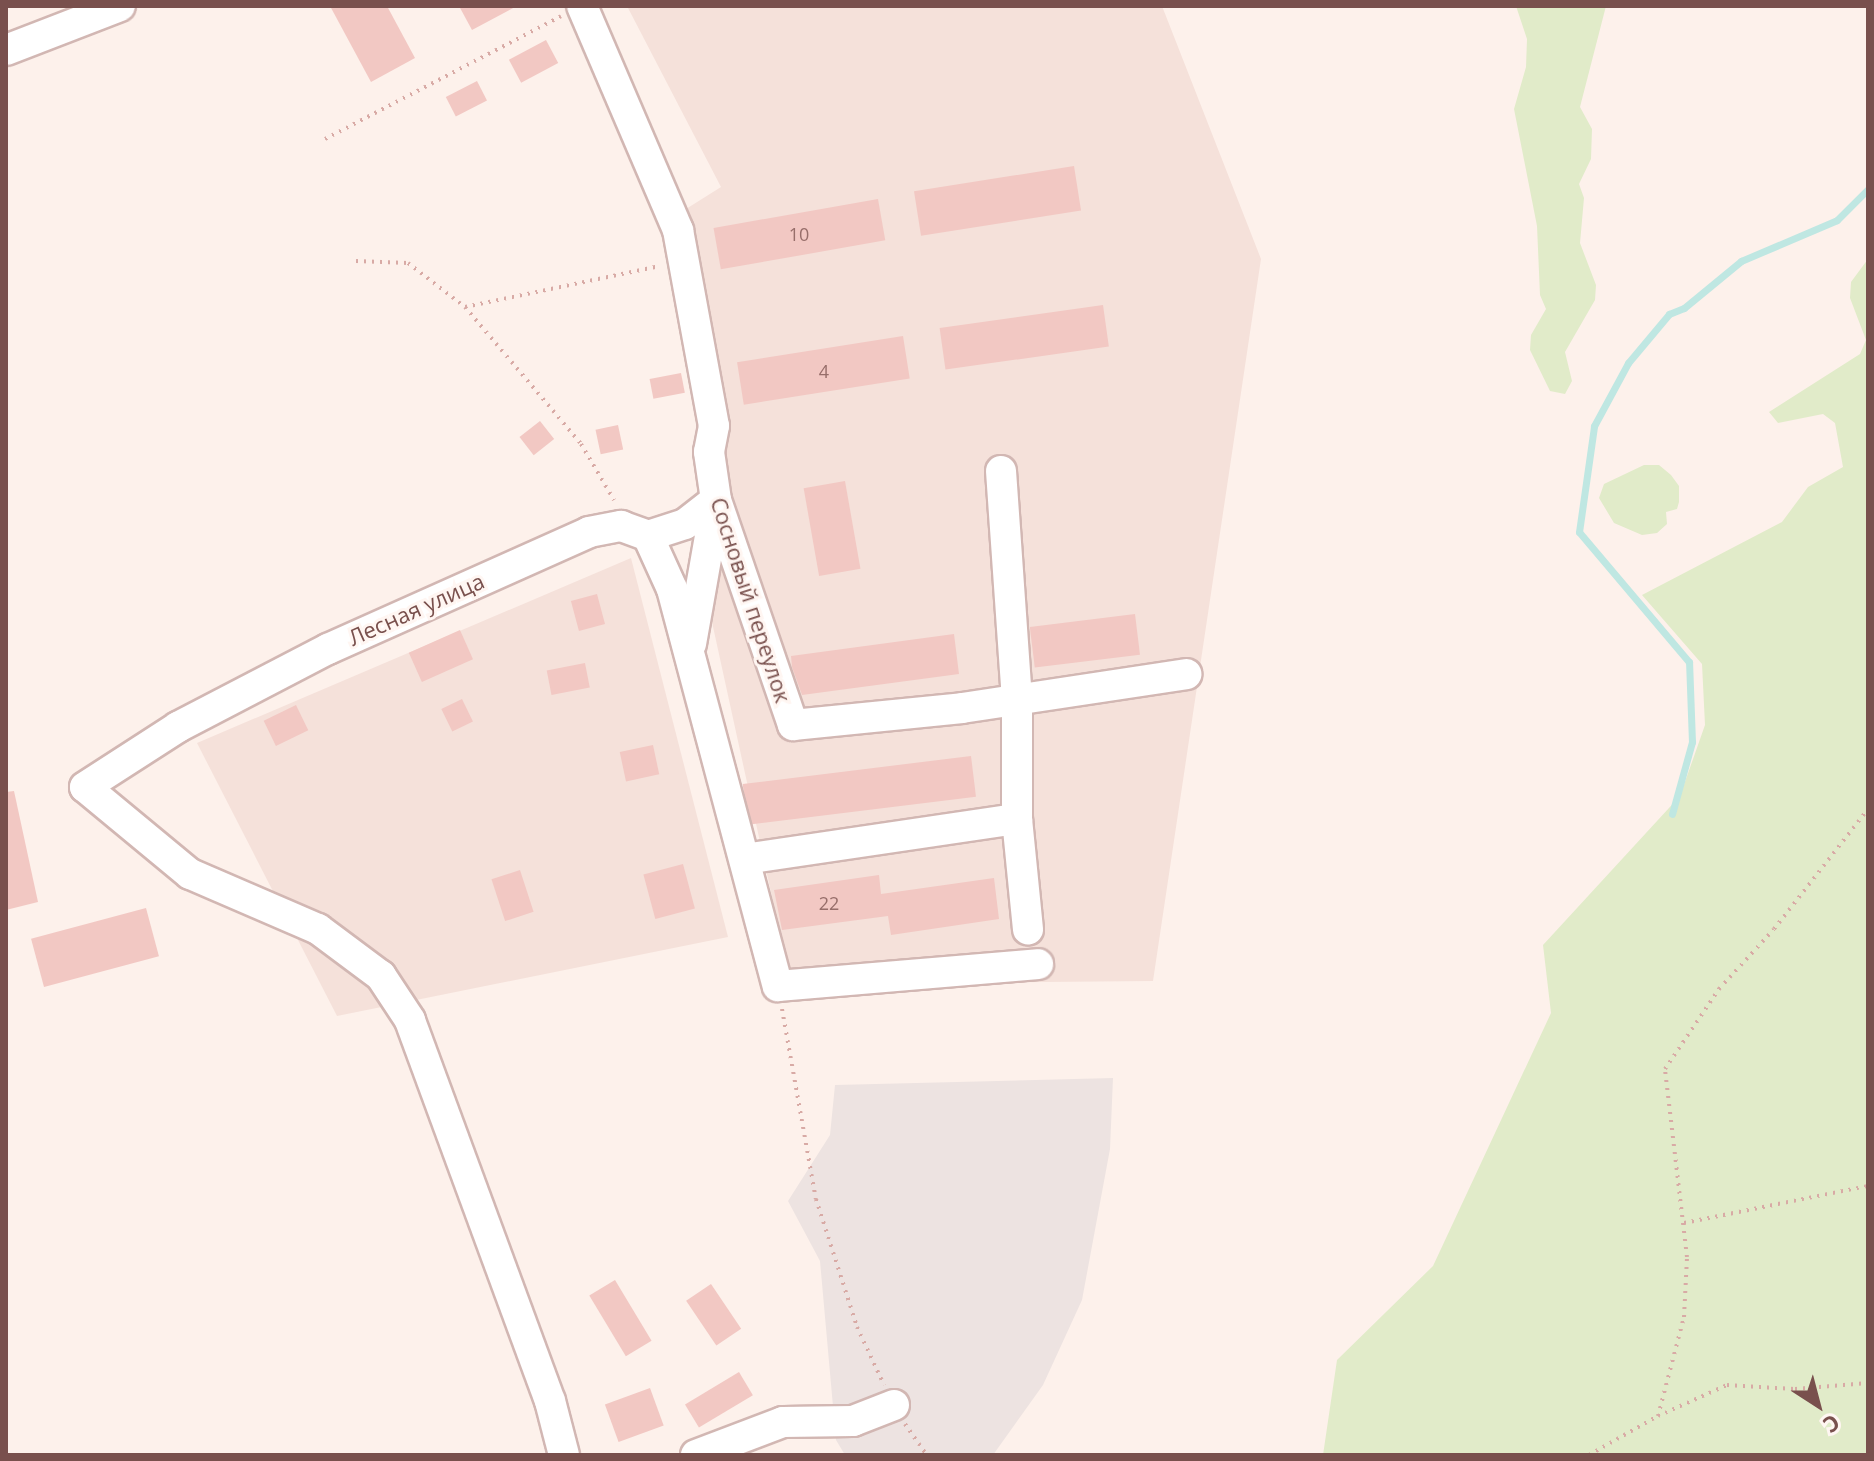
<!DOCTYPE html>
<meta charset="utf-8">
<style>
body{margin:0}
#map{position:relative;width:1874px;height:1461px;overflow:hidden;background:#fdf1eb;font-family:"Open Sans",sans-serif}
div>[style]{position:absolute}
[style*='--x']{left:calc(var(--x)*1px);top:calc(var(--y)*1px);width:calc(var(--w)*1px);rotate:calc(var(--a)*1deg)}
.residential>*{inset:0;background:#f5e1da}
.industrial>*{inset:0;background:#ede3e1}
.green>*{inset:0;background:#e1ebc9}
.stream>*{height:7px;margin:-3.5px;padding:0 3.5px;transform-origin:3.5px;border-radius:3.5px;background:#bfe7e2}
.building>*{inset:0;background:#f2c8c3;transform-origin:0 0}
.path>*{height:4px;margin-top:-2px;transform-origin:0;background:repeating-linear-gradient(90deg,#d8aaa5 0 2px,transparent 0 8px)}
.roads{filter:drop-shadow(2px 0 #d2b7b3) drop-shadow(-2px 0 #d2b7b3) drop-shadow(0 2px #d2b7b3) drop-shadow(0 -2px #d2b7b3)}
.minor>*{height:30px;margin:-15px;padding:0 15px;transform-origin:15px;border-radius:15px;background:#fff}
span{translate:-50% -50%;white-space:nowrap;text-align:center;line-height:1.15;-webkit-text-stroke:6px #fff6f2;paint-order:stroke}
.number-label{font-size:18px;color:#976e6a}
.number-label span{-webkit-text-stroke-width:0}
.street-label{font-size:22px;color:#79504d}
.frame{position:absolute;inset:0;border:8px solid #79504d;pointer-events:none}
.north{position:absolute;left:1778px;top:1365px;width:80px;height:80px;-webkit-text-stroke:6px #fff6f2;paint-order:stroke;rotate:144deg;font-size:22px;font-weight:700;line-height:32px;text-align:center;color:#79504d}
.north::after{content:'';display:block;margin:auto;width:28px;height:36px;background:#79504d;clip-path:polygon(50% 0,100% 100%,50% 72%,0 100%)}
</style>
<div id="map">
<div class="residential">
<i style="clip-path:polygon(627px 6px,1162px 6px,1261px 259px,1153px 981px,791px 984px,705px 590px,729px 417px,686px 209px,721px 187px)"></i>
<i style="clip-path:polygon(631px 558px,728px 937px,337px 1016px,197px 743px)"></i>
</div>
<div class="industrial">
<i style="clip-path:polygon(1113px 1078px,1110px 1149px,1082px 1300px,1043px 1385px,993px 1455px,845px 1455px,836px 1440px,820px 1261px,788px 1201px,830px 1135px,835px 1085px)"></i>
</div>
<div class="green">
<i style="clip-path:polygon(1516px 6px,1606px 6px,1580px 107px,1592px 129px,1591px 159px,1579px 184px,1584px 198px,1580px 243px,1596px 285px,1595px 300px,1565px 352px,1572px 381px,1565px 394px,1550px 391px,1530px 350px,1531px 335px,1546px 309px,1540px 295px,1537px 226px,1514px 109px,1526px 67px,1527px 39px)"></i>
<i style="clip-path:polygon(1868px 259px,1868px 1455px,1323px 1455px,1337px 1360px,1433px 1266px,1551px 1013px,1543px 945px,1680px 796px,1705px 725px,1702px 664px,1642px 595px,1782px 522px,1808px 487px,1843px 467px,1835px 423px,1823px 414px,1778px 423px,1769px 412px,1860px 354px,1866px 340px,1850px 298px,1851px 282px)"></i>
<i style="clip-path:polygon(1644px 465px,1659px 465px,1671px 475px,1679px 486px,1679px 502px,1677px 509px,1666px 512px,1667px 524px,1657px 533px,1642px 535px,1614px 523px,1599px 498px,1604px 484px)"></i>
</div>
<div class="stream">
<i style="--x:1672;--y:814;--w:75;--a:-74.5"></i>
<i style="--x:1692;--y:742;--w:80;--a:-92.1"></i>
<i style="--x:1689;--y:662;--w:170;--a:-130.2"></i>
<i style="--x:1579;--y:532;--w:107;--a:-81.9"></i>
<i style="--x:1594;--y:426;--w:72;--a:-61.6"></i>
<i style="--x:1628;--y:363;--w:64;--a:-50.1"></i>
<i style="--x:1669;--y:314;--w:16;--a:-22"></i>
<i style="--x:1684;--y:308;--w:74;--a:-39.5"></i>
<i style="--x:1741;--y:261;--w:104;--a:-23.1"></i>
<i style="--x:1837;--y:220;--w:44;--a:-45"></i>
</div>
<div class="building">
<i style="clip-path:polygon(330px 6px,387px 6px,415px 58px,371px 82px)"></i>
<i style="clip-path:polygon(459px 6px,517px 6px,472px 30px)"></i>
<i style="left:546px;top:40px;width:26px;height:42px;rotate:62deg"></i>
<i style="left:477px;top:81px;width:22px;height:35px;rotate:63deg"></i>
<i style="left:1074px;top:166px;width:45px;height:162px;rotate:81deg"></i>
<i style="left:878px;top:199px;width:42px;height:167px;rotate:80deg"></i>
<i style="left:1103px;top:305px;width:42px;height:165px;rotate:82deg"></i>
<i style="left:903px;top:336px;width:43px;height:168px;rotate:81deg"></i>
<i style="left:681px;top:373px;width:20px;height:32px;rotate:79deg"></i>
<i style="left:540px;top:421px;width:23px;height:26px;rotate:52deg"></i>
<i style="left:618px;top:425px;width:25px;height:23px;rotate:78deg"></i>
<i style="left:845px;top:481px;width:89px;height:42px;rotate:80deg"></i>
<i style="left:597px;top:594px;width:31px;height:27px;rotate:75deg"></i>
<i style="left:1135px;top:614px;width:41px;height:106px;rotate:83deg"></i>
<i style="left:460px;top:630px;width:32px;height:56px;rotate:66deg"></i>
<i style="clip-path:polygon(954px 634px,959px 674px,802px 695px,792px 667px,791px 656px)"></i>
<i style="left:585px;top:663px;width:25px;height:39px;rotate:79deg"></i>
<i style="left:462px;top:699px;width:25px;height:23px;rotate:64deg"></i>
<i style="left:296px;top:705px;width:28px;height:36px;rotate:64deg"></i>
<i style="left:653px;top:745px;width:30px;height:34px;rotate:78deg"></i>
<i style="left:971px;top:756px;width:41px;height:230px;rotate:83deg"></i>
<i style="clip-path:polygon(14px 791px,38px 902px,6px 910px,6px 792px)"></i>
<i style="left:683px;top:864px;width:46px;height:41px;rotate:75deg"></i>
<i style="left:520px;top:870px;width:44px;height:30px;rotate:72deg"></i>
<i style="clip-path:polygon(879px 875px,881px 894px,994px 878px,999px 919px,891px 935px,888px 916px,782px 930px,774px 890px)"></i>
<i style="left:146px;top:908px;width:50px;height:119px;rotate:75deg"></i>
<i style="left:615px;top:1280px;width:71px;height:30px;rotate:59deg"></i>
<i style="left:711px;top:1284px;width:54px;height:30px;rotate:56deg"></i>
<i style="left:739px;top:1372px;width:27px;height:63px;rotate:59deg"></i>
<i style="left:650px;top:1388px;width:40px;height:48px;rotate:70deg"></i>
</div>
<div class="path">
<i style="--x:325;--y:139;--w:266;--a:-27.5"></i>
<i style="--x:356;--y:261;--w:52;--a:2.2"></i>
<i style="--x:408;--y:263;--w:72;--a:37.7"></i>
<i style="--x:465;--y:307;--w:180;--a:49.7"></i>
<i style="--x:581;--y:444;--w:65;--a:59.5"></i>
<i style="--x:465;--y:307;--w:198;--a:-11.9"></i>
<i style="--x:782;--y:1009;--w:193;--a:79.9"></i>
<i style="--x:816;--y:1199;--w:134;--a:72.2"></i>
<i style="--x:857;--y:1327;--w:64;--a:65"></i>
<i style="--x:1684;--y:1223;--w:188;--a:-11.4"></i>
<i style="--x:1658;--y:1416;--w:76;--a:-24.2"></i>
<i style="--x:1727;--y:1385;--w:68;--a:3.4"></i>
<i style="--x:1795;--y:1389;--w:73;--a:-4.7"></i>
<i style="--x:905;--y:1424;--w:38;--a:55"></i>
<i style="--x:1589;--y:1455;--w:79;--a:-29.5"></i>
<i style="--x:1658;--y:1416;--w:102;--a:-75.3"></i>
<i style="--x:1684;--y:1317;--w:60;--a:-87.1"></i>
<i style="--x:1687;--y:1257;--w:189;--a:-96.7"></i>
<i style="--x:1665;--y:1069;--w:97;--a:-56"></i>
<i style="--x:1719;--y:989;--w:81;--a:-47.5"></i>
<i style="--x:1774;--y:929;--w:152;--a:-51.9"></i>
</div>
<div class="roads">
<div class="minor">
<i style="--x:582;--y:6;--w:244;--a:66.8"></i>
<i style="--x:678;--y:230;--w:199;--a:79.6"></i>
<i style="--x:714;--y:426;--w:26;--a:101"></i>
<i style="--x:709;--y:452;--w:49;--a:81.7"></i>
<i style="--x:716;--y:500;--w:238;--a:71.1"></i>
<i style="--x:793;--y:725;--w:170;--a:-5.7"></i>
<i style="--x:962;--y:708;--w:227;--a:-8.6"></i>
<i style="--x:6;--y:50;--w:122;--a:-21.1"></i>
<i style="--x:1001;--y:471;--w:230;--a:86"></i>
<i style="--x:1017;--y:700;--w:119;--a:90"></i>
<i style="--x:1017;--y:819;--w:111;--a:84.3"></i>
<i style="--x:648;--y:536;--w:39;--a:-18"></i>
<i style="--x:685;--y:524;--w:39;--a:-38"></i>
<i style="--x:691;--y:644;--w:144;--a:-80"></i>
<i style="--x:745;--y:859;--w:275;--a:-8.4"></i>
<i style="--x:564;--y:1455;--w:56;--a:-104.5"></i>
<i style="--x:550;--y:1401;--w:406;--a:-110.2"></i>
<i style="--x:410;--y:1020;--w:53;--a:-123.4"></i>
<i style="--x:381;--y:976;--w:79;--a:-143.3"></i>
<i style="--x:318;--y:929;--w:139;--a:-156.7"></i>
<i style="--x:190;--y:874;--w:136;--a:-140.4"></i>
<i style="--x:85;--y:787;--w:111;--a:-32.8"></i>
<i style="--x:178;--y:727;--w:169;--a:-27.5"></i>
<i style="--x:328;--y:649;--w:286;--a:-24.1"></i>
<i style="--x:589;--y:532;--w:33;--a:-11"></i>
<i style="--x:621;--y:526;--w:29;--a:20"></i>
<i style="--x:648;--y:536;--w:58;--a:65.6"></i>
<i style="--x:672;--y:589;--w:411;--a:75.1"></i>
<i style="--x:778;--y:986;--w:261;--a:-4.8"></i>
<i style="--x:696;--y:1455;--w:93;--a:-20.8"></i>
<i style="--x:783;--y:1422;--w:70;--a:-0.8"></i>
<i style="--x:853;--y:1421;--w:44;--a:-21.3"></i>
</div>
</div>
<div class="number-label">
<span style="left:799px;top:234px">10</span>
<span style="left:824px;top:371px">4</span>
<span style="left:829px;top:903px">22</span>
</div>
<div class="street-label">
<span style="left:751px;top:600px;rotate:72deg">Сосновый переулок</span>
<span style="left:416px;top:609px;rotate:-24deg">Лесная улица</span>
</div>
<div class="frame"></div>
<div class="north">С</div>
</div>
